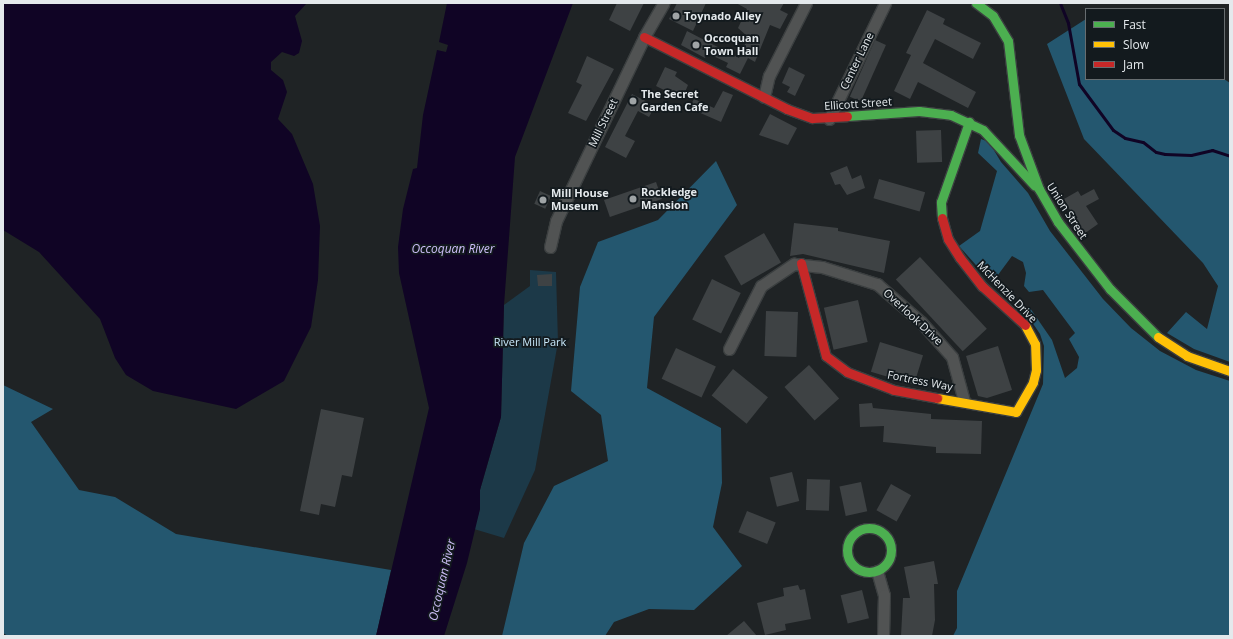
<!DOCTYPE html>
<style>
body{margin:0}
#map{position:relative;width:1233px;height:639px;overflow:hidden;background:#1f2325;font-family:"Open Sans",sans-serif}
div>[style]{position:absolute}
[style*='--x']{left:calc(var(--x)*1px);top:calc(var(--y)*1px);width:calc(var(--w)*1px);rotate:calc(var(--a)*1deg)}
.green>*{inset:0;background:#1c3948}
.forest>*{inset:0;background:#24576f}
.water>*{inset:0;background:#100425}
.stream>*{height:3px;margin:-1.5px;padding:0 1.5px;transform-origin:1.5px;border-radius:1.5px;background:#100425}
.building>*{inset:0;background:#3e4244;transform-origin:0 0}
.roads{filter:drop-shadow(1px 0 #3b3f40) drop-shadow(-1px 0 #3b3f40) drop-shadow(0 1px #3b3f40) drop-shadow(0 -1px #3b3f40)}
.street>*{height:11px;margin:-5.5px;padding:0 5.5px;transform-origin:5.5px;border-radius:5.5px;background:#515353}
.fast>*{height:9px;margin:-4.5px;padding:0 4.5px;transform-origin:4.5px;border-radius:4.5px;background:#4caf50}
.fast>.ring{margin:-4.5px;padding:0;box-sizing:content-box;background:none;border:9px solid #4caf50;border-radius:50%}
.slow>*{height:9px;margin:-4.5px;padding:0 4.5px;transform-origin:4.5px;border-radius:4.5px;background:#ffc107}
.jam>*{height:9px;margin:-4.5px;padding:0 4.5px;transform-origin:4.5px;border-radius:4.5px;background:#c62828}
.dots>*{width:11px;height:11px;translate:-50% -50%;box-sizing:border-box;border:2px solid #131a1e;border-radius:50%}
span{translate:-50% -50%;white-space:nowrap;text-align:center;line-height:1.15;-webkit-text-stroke:3.5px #131a1e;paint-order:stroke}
.poi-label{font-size:11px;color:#e4e9ec;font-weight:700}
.left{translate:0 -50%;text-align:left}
.street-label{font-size:11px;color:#e4e9ec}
.park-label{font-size:11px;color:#caeafc}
.water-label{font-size:12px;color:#cebffa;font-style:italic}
.frame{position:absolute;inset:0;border:4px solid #e4e9ec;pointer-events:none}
.legend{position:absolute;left:1085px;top:8px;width:140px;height:72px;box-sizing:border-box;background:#131a1e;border:1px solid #676d70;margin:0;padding:5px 7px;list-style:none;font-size:12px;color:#e4e9ec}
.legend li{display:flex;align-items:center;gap:8px;height:20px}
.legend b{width:20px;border:1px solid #676d70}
</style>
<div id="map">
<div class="green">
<i style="clip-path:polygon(530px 270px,556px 272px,558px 342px,535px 470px,504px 538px,474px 529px,480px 509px,480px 490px,501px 417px,504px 305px,530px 286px)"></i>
</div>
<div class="forest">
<i style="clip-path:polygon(1086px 19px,1086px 79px,1224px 79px,1230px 83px,1230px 362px,1194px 349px,1167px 333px,1186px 312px,1207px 329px,1218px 286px,1203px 263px,1084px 139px,1047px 44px)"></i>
<i style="clip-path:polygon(981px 139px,989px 142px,1001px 162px,1028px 193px,1050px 231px,1103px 299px,1131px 328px,1160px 351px,1196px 370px,1230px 381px,1230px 636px,953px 636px,957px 628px,957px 591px,1043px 384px,1044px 346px,1040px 334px,1024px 310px,1030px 308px,1052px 340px,1065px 378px,1077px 368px,1079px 357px,1069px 339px,1075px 333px,1043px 290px,1029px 292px,1024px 286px,1026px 273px,1023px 262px,1012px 256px,992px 283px,959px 246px,980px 231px,997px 171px,978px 153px)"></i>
<i style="clip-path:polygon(716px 161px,737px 205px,654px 317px,647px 388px,721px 428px,722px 483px,713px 527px,742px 566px,694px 610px,649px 609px,614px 622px,605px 636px,502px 636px,524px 543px,554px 486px,608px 461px,601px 415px,571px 391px,580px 287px,598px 242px,658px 220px)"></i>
<i style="clip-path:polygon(3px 385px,53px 409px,31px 422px,79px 490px,115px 497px,176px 534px,391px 570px,376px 636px,8px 636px,3px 633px)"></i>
</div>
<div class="water">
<i style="clip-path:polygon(3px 3px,307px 3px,295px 16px,302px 41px,299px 53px,294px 56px,282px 52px,271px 62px,271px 70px,283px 80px,287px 92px,278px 119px,292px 134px,313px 184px,320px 226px,318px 280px,311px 327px,284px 381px,236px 409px,153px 391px,126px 375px,115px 358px,100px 319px,39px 252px,3px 230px)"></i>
<i style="clip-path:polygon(447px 3px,573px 3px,515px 157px,504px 305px,501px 417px,480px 490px,480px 509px,467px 563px,444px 636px,376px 636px,429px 408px,399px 273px,398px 247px,403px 209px,413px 169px,417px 168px,423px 115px,437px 50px,446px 52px,448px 45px,439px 42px)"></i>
</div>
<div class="stream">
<i style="--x:1060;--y:3;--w:22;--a:68"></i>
<i style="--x:1068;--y:23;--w:62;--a:79.8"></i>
<i style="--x:1079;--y:84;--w:57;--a:53.5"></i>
<i style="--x:1113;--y:130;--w:14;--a:34"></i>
<i style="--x:1125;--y:138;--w:18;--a:13"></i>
<i style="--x:1143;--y:142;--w:16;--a:38"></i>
<i style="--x:1156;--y:152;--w:9;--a:13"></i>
<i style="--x:1165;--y:154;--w:26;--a:2"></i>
<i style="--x:1191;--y:155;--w:22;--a:-13"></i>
<i style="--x:1212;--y:150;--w:19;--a:18"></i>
</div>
<div class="building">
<i style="clip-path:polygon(617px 3px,644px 3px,630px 31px,609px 20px)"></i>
<i style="clip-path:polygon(677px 3px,706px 3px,693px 31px,669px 19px)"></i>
<i style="clip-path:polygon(736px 3px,784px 3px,780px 10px,788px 14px,780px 29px,770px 25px,755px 62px,748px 58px,740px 74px,726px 67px,728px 63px,707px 53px,705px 58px,681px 45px,687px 31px,739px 58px,748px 37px,738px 28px,747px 9px)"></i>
<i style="clip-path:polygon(927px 10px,945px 19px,943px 24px,981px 43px,973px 59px,935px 39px,923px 63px,976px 92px,968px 108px,918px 82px,910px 99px,894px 91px,911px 55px,906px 53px)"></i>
<i style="left:875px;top:40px;width:12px;height:62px;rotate:24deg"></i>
<i style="clip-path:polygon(587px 56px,614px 69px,586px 121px,568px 113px,582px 85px,576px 82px)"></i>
<i style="clip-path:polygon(665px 67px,677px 72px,675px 76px,688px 85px,682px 99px,656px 86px)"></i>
<i style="clip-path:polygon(789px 67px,805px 75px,795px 96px,787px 92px,790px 87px,782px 83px)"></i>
<i style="clip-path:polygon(723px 91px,733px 95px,721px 122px,689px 108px,694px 99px,714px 108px)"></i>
<i style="clip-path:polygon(632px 94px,655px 106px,649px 117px,638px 111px,625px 136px,635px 141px,626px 158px,605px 147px)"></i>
<i style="clip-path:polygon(770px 114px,797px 128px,788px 145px,759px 135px)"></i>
<i style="left:941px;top:130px;width:32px;height:25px;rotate:88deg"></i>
<i style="clip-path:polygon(847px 166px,852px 179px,861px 175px,865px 188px,847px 195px,840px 184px,835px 185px,830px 173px)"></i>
<i style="left:879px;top:179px;width:48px;height:20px;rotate:16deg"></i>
<i style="left:656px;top:182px;width:18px;height:55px;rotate:71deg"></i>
<i style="clip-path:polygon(1094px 189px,1099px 199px,1086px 206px,1098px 224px,1081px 236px,1072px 226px,1077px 223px,1064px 199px,1078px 191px,1081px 196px)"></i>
<i style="left:540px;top:191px;width:12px;height:14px;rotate:24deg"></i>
<i style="clip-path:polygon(794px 223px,838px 228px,838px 231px,890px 241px,884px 273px,803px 254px,790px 256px)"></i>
<i style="left:764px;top:233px;width:34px;height:46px;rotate:60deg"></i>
<i style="left:920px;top:257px;width:98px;height:33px;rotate:47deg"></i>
<i style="clip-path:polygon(552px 274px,552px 286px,538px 286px,537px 275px)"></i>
<i style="left:712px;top:279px;width:32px;height:45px;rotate:26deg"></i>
<i style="left:858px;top:300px;width:43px;height:35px;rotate:77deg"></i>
<i style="left:766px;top:311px;width:32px;height:45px;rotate:2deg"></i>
<i style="left:880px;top:342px;width:45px;height:31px;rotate:17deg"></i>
<i style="clip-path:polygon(998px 346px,1012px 390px,987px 398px,978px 396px,966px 356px)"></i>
<i style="left:676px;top:348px;width:44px;height:34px;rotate:25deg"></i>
<i style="left:809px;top:365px;width:45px;height:33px;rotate:48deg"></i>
<i style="left:733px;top:369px;width:45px;height:34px;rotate:39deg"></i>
<i style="clip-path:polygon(872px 403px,873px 408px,931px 414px,931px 419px,982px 421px,981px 454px,936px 453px,936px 447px,883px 442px,884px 426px,860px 427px,859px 404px)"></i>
<i style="clip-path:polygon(321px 409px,364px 418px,352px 477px,342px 475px,335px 507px,321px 504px,319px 515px,300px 511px)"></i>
<i style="left:792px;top:472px;width:30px;height:23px;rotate:76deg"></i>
<i style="left:807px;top:479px;width:23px;height:31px;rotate:2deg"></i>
<i style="left:861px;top:482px;width:30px;height:22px;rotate:78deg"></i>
<i style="left:891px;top:484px;width:23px;height:30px;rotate:29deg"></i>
<i style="left:747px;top:511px;width:31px;height:23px;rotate:22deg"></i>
<i style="clip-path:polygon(934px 561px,938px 584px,934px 584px,935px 620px,932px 636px,901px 636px,903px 598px,910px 598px,904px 567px)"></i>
<i style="clip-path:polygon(798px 585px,800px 590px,805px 589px,811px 619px,785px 624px,786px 630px,765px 635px,757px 603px,784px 596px,783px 588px)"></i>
<i style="left:862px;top:590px;width:29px;height:22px;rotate:76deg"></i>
<i style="clip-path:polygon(744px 621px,757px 636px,726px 636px)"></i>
</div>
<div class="roads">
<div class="street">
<i style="--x:764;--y:97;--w:22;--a:-77"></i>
<i style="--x:769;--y:76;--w:82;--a:-63.1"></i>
<i style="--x:829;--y:119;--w:129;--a:-64.2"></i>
<i style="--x:550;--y:247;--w:27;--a:-77"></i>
<i style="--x:556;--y:221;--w:204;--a:-64.4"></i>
<i style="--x:644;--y:37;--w:39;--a:-60"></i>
<i style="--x:729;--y:349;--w:71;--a:-63.1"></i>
<i style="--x:761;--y:286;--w:40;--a:-34"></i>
<i style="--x:794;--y:264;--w:28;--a:6"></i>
<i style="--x:822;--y:267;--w:58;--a:17.2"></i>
<i style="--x:877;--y:284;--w:58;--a:40.8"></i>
<i style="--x:921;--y:322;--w:47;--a:48.5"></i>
<i style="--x:952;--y:357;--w:46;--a:74.7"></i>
<i style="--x:877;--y:571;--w:25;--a:74"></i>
<i style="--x:884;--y:595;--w:41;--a:91.4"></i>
</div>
<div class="fast">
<i style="--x:976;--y:3;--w:21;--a:37"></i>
<i style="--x:993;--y:16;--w:29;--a:59"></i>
<i style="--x:1008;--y:41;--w:95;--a:83.3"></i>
<i style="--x:1019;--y:135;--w:58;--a:69.7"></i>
<i style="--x:1039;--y:189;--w:38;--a:60"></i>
<i style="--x:1058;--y:222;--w:85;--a:52.2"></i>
<i style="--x:1110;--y:289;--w:68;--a:45"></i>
<i style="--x:847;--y:116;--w:72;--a:-4"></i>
<i style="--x:919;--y:111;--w:32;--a:7"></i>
<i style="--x:951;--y:115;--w:35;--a:25"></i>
<i style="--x:983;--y:130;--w:76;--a:47.1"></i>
<i style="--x:942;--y:218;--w:16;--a:-94"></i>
<i style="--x:941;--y:202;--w:85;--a:-70.7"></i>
<i class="ring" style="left:847px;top:528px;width:35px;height:35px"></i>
</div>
<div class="slow">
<i style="--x:1158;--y:337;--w:35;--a:33"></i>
<i style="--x:1187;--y:356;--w:46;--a:19.2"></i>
<i style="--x:937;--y:398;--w:80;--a:10"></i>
<i style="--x:1016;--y:412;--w:34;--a:-60"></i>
<i style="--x:1033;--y:382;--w:12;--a:-76"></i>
<i style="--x:1036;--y:370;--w:26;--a:-92"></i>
<i style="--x:1035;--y:344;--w:21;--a:-118"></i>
</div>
<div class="jam">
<i style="--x:644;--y:37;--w:160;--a:26.7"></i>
<i style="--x:787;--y:109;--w:27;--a:20"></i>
<i style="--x:812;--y:118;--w:35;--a:-3"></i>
<i style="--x:942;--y:218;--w:22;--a:74"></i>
<i style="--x:948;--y:239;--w:22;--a:58"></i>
<i style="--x:960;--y:258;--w:36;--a:52"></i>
<i style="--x:982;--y:286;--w:58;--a:42.2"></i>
<i style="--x:801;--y:263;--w:96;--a:75"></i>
<i style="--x:826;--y:356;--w:26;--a:37"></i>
<i style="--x:847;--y:372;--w:50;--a:21"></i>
<i style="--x:894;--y:390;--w:44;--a:10.5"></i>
</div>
</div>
<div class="dots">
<i style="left:676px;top:16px;background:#9fa4a6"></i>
<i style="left:696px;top:45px;background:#9fa4a6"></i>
<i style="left:633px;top:101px;background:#9fa4a6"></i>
<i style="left:633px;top:199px;background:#9fa4a6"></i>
<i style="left:543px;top:200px;background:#9fa4a6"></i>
</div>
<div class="poi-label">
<span class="left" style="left:684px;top:16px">Toynado Alley</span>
<span class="left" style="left:704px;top:45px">Occoquan<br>Town Hall</span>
<span class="left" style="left:641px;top:101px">The Secret<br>Garden Cafe</span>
<span class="left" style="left:641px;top:199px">Rockledge<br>Mansion</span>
<span class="left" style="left:551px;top:200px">Mill House<br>Museum</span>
</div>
<div class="street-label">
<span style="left:857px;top:61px;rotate:-64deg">Center Lane</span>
<span style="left:858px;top:104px;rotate:-4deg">Ellicott Street</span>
<span style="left:603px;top:123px;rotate:-64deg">Mill Street</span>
<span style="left:1067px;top:211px;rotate:57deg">Union Street</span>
<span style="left:1007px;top:292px;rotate:46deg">McHenzie Drive</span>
<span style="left:913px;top:317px;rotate:43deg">Overlook Drive</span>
<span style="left:920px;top:381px;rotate:11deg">Fortress Way</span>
</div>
<div class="park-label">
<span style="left:530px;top:342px">River Mill Park</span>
</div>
<div class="water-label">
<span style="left:453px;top:249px">Occoquan River</span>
<span style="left:442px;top:580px;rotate:-77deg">Occoquan River</span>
</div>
<div class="frame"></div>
<ul class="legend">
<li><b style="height:5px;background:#4caf50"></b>Fast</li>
<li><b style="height:5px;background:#ffc107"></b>Slow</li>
<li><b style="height:5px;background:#c62828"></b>Jam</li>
</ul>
</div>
